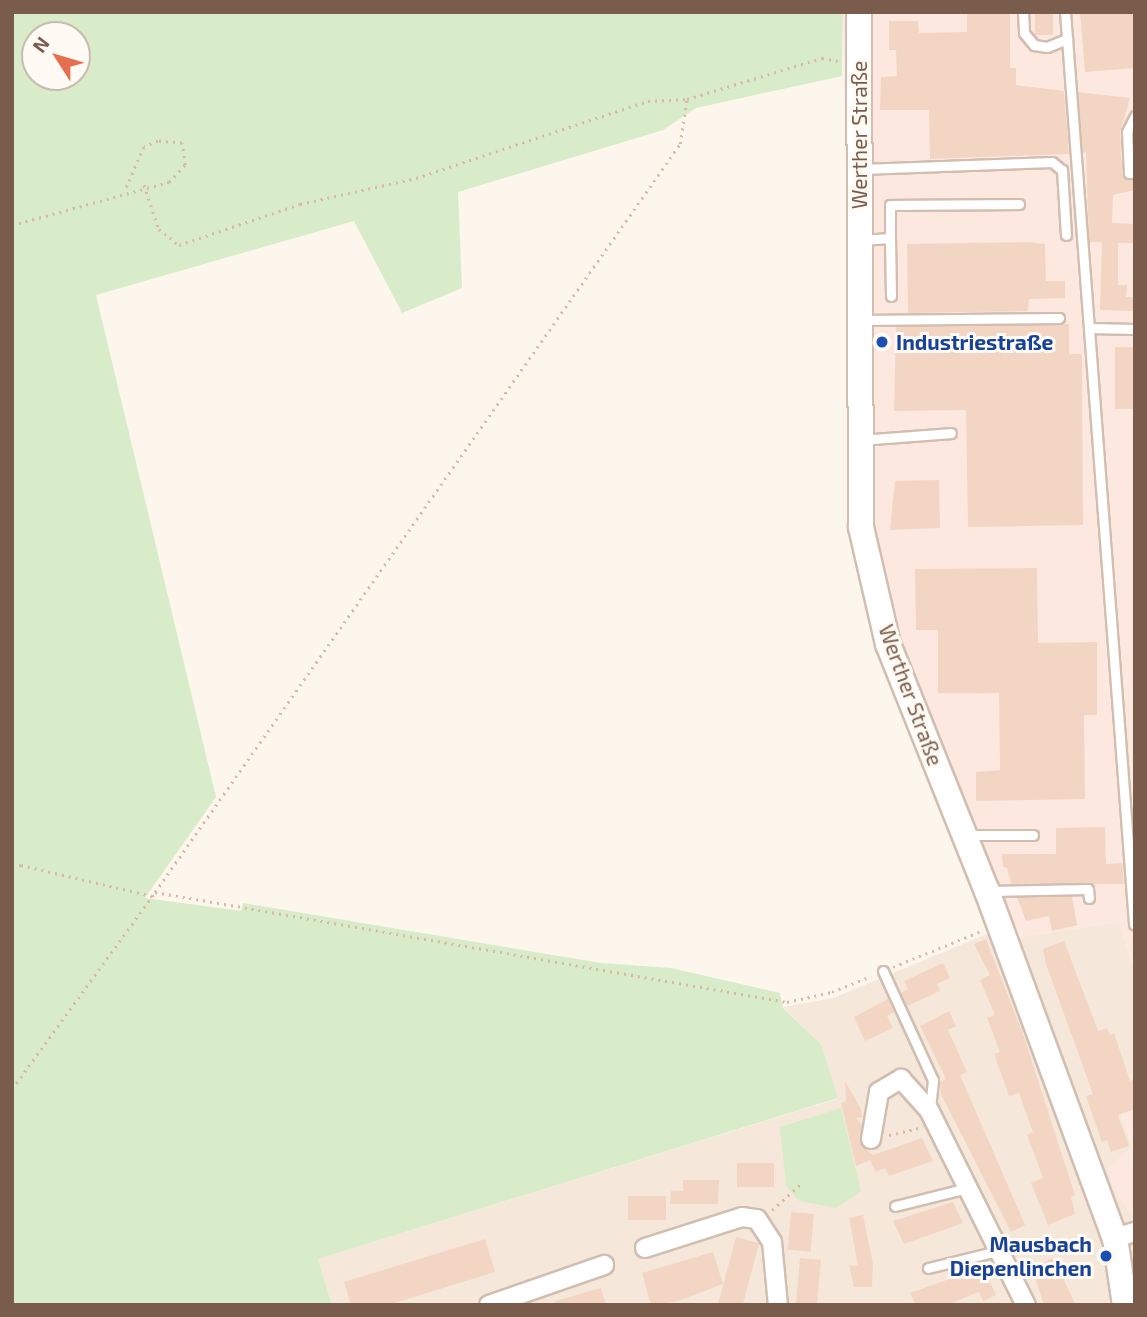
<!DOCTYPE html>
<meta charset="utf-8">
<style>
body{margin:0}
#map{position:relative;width:1147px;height:1317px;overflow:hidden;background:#fdf6ec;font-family:"Exo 2",sans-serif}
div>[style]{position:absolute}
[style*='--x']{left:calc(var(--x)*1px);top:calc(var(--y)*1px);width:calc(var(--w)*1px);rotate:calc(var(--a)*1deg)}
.residential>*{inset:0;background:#f5e8da}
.commercial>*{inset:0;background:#fde8e0}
.green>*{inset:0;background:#d8ecc9}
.building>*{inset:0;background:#f3d5c3;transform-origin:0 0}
.path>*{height:2.5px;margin-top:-1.25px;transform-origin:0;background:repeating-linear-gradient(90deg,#d9b8a5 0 2px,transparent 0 7px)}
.roads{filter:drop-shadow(2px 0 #d1beb0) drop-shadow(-2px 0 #d1beb0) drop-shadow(0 2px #d1beb0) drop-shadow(0 -2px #d1beb0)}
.lane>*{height:9px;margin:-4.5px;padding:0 4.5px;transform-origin:4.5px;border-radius:4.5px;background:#fff}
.street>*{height:18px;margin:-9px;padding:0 9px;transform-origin:9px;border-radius:9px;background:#fff}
.secondary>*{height:24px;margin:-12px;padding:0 12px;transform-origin:12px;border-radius:12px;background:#fff}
.dots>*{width:19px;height:19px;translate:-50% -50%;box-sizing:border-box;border:4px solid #fffaf3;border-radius:50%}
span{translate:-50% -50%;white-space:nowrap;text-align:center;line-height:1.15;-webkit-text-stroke:6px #fffaf3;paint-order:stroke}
.street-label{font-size:21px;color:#7a5c4d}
.transit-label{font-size:21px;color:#164399;font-weight:700}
.left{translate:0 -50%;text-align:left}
.right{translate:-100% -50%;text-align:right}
.frame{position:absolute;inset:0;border:14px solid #7a5c4d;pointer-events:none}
.north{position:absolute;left:21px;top:21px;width:70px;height:70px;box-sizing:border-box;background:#fffaf3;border:2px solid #cabbb1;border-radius:50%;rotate:307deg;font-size:19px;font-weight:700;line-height:28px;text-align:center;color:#7a5c4d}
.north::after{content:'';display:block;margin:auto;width:24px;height:32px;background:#e76f51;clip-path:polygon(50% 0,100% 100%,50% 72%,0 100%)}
</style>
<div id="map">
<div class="residential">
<i style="clip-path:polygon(1119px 922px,1135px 972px,1135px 1074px,1111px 1082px,1132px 1147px,1135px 1305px,332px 1305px,318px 1259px,837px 1099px,821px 1044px,783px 1007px,833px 998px,989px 933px,1021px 937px)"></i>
</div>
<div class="commercial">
<i style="clip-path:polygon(843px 12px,1135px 12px,1135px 972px,1119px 922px,1021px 937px,878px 650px,853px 537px)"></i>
<i style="clip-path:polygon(1135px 1074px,1135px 1215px,1133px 1216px,1113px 1190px,1108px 1168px,1132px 1146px,1111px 1082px)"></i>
</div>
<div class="green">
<i style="clip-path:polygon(evenodd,12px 12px,843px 12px,842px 76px,696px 108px,663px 130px,458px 192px,462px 288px,402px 313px,354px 221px,96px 295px,216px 797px,145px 898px,241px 911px,243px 903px,601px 963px,671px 968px,780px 993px,783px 1008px,821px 1044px,838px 1098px,318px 1259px,332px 1305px,12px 1305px,12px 12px,35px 35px,77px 35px,77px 77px,35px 77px,35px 35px)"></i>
<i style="clip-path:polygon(841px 1108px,861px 1191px,836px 1208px,799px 1201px,786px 1186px,780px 1127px)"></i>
</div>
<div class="building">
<i style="clip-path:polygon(967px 12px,1010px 12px,1010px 68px,1016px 68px,1016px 85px,1064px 91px,1069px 154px,930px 159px,929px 110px,880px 110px,881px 77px,897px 76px,896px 50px,889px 50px,889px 21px,918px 21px,919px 33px,967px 32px)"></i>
<i style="left:1035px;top:12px;width:18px;height:23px"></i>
<i style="clip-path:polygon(1080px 12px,1135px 12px,1135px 68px,1085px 72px)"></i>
<i style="clip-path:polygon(1078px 92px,1130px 98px,1120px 132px,1122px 173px,1135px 180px,1135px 190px,1113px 195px,1112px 223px,1135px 224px,1135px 243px,1118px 243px,1118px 285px,1127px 285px,1126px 297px,1135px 297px,1135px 311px,1100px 310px,1102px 242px,1089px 242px,1086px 152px,1083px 153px)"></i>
<i style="clip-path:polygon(1028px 242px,1045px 244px,1046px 281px,1065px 281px,1065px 298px,1029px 299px,1028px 311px,908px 313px,907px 244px)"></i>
<i style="clip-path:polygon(1069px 324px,1069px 354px,1082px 354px,1083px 525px,968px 527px,966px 410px,894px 411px,896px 327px)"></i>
<i style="left:1115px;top:347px;width:20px;height:62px"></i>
<i style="clip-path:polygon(939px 480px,940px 528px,890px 530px,895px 481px)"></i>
<i style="clip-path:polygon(1037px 568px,1038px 643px,1097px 642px,1097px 715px,1084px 715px,1085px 799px,976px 801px,976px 772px,1000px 770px,999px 693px,938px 693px,938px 630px,916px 630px,915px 569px)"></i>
<i style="clip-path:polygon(1105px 827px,1106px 864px,1122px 863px,1124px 884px,1011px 884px,1007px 868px,1003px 867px,1002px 854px,1056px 854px,1056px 828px)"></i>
<i style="clip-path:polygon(1072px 896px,1077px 925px,1052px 931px,1049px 916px,1026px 921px,1017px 897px)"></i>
<i style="clip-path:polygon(986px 939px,1024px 1037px,1075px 1195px,1071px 1197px,1075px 1214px,1048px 1225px,1031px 1183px,1043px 1178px,1027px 1135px,1033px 1132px,1019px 1093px,1009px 1096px,994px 1054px,1000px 1052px,987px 1018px,995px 1015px,980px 980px,990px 975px,974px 944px)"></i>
<i style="clip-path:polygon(1064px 941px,1098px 1031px,1107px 1028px,1110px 1035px,1114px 1033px,1130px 1081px,1135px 1079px,1135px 1109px,1118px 1115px,1129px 1146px,1111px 1152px,1107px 1140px,1102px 1142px,1086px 1096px,1093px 1094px,1046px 964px,1043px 949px)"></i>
<i style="clip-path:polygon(943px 963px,950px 978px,937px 984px,940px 991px,907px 1006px,901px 993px,908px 989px,904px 981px)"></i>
<i style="clip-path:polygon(888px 999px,894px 1012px,887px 1016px,893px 1028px,865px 1041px,854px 1017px)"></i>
<i style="clip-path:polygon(949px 1011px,956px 1026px,948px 1030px,967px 1072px,960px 1075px,1025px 1225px,1011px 1232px,941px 1094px,940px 1082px,946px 1079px,920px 1026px)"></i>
<i style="clip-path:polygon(845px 1081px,861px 1109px,862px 1117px,856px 1118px,862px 1125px,863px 1147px,873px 1155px,922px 1138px,933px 1161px,889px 1176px,885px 1168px,876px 1172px,870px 1160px,856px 1166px,841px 1103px,846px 1101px)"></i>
<i style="left:737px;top:1163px;width:37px;height:24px"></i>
<i style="clip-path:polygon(683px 1180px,719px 1180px,718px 1204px,670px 1204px,671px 1191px,683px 1191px)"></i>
<i style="left:628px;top:1196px;width:38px;height:24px"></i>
<i style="clip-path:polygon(953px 1202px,963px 1223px,904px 1244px,893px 1221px)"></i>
<i style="left:791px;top:1212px;width:23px;height:38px;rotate:5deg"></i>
<i style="clip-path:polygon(863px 1215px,873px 1264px,872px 1287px,854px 1287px,849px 1265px,858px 1266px,849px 1218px)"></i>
<i style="left:736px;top:1237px;width:24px;height:68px;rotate:15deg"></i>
<i style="clip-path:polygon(485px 1239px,495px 1272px,391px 1304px,351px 1305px,344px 1282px)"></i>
<i style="clip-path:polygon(713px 1252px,723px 1284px,678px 1301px,651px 1305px,642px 1273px)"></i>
<i style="left:800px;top:1258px;width:21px;height:46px;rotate:5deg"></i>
<i style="clip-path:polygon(1053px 1258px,1076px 1305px,1044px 1305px,1032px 1268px)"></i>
<i style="clip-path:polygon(983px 1267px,996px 1295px,983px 1301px,979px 1292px,946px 1305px,916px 1305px,910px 1293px)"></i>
<i style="clip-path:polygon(601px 1288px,606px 1305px,556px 1305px,555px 1301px)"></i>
</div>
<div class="path">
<i style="--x:144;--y:185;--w:46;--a:71.2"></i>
<i style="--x:159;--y:229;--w:26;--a:39"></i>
<i style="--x:179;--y:245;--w:128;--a:-18.7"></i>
<i style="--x:300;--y:204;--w:119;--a:-12.6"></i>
<i style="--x:416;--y:178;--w:244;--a:-18.4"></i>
<i style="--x:648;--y:101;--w:39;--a:-3"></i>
<i style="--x:12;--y:225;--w:163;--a:-15.3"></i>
<i style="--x:169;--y:182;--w:23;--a:-47"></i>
<i style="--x:185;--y:165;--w:22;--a:-98"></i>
<i style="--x:182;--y:143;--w:24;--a:-175"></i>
<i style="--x:158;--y:141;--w:15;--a:157"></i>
<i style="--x:144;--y:147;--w:48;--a:113.4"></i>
<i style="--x:12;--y:867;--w:9;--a:-13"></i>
<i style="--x:21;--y:865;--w:135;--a:13.3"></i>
<i style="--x:155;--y:892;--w:914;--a:-54.94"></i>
<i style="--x:680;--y:144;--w:46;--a:-81.2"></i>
<i style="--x:687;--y:99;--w:141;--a:-16.9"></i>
<i style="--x:822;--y:58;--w:17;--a:10"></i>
<i style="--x:893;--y:967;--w:95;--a:-22.2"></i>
<i style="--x:12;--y:1089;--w:243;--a:-54"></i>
<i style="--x:155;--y:892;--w:642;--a:9.87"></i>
<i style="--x:787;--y:1002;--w:46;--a:-12.5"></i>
<i style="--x:832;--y:992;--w:42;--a:-22.3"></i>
<i style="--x:889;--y:1135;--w:32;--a:-13"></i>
<i style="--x:772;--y:1210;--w:39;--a:-42"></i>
</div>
<div class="roads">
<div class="lane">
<i style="--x:1023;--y:12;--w:21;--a:87"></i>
<i style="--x:1024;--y:33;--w:16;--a:50"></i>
<i style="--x:1034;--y:45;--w:13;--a:9"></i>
<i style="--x:1047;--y:47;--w:22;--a:-22"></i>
<i style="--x:1065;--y:12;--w:915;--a:85.67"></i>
<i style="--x:1135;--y:116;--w:18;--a:117"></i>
<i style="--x:1127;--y:132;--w:41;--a:87.2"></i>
<i style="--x:1129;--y:173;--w:6;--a:0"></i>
<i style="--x:861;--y:169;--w:191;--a:-2.1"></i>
<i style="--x:1052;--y:162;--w:13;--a:39"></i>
<i style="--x:1062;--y:170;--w:65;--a:86.5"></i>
<i style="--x:890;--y:238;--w:58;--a:89"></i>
<i style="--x:861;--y:240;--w:29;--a:-4"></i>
<i style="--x:890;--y:238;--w:33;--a:-90"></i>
<i style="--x:890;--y:205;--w:129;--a:-0.4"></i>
<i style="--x:861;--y:320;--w:198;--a:-0.6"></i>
<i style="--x:1089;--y:328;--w:46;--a:1.2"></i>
<i style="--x:861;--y:440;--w:90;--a:-4.4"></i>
<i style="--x:966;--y:835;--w:67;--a:0"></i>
<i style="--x:989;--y:891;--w:99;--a:-1.2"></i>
<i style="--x:1088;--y:889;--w:9;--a:84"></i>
<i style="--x:883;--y:971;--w:120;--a:65.4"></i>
<i style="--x:933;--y:1080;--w:28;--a:96"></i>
<i style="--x:895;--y:1206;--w:75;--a:-13.9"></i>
<i style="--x:928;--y:1268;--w:72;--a:-13.7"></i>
</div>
<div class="street">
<i style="--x:871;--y:1139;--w:48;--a:-80.3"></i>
<i style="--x:879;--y:1092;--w:26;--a:-31"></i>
<i style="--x:901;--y:1079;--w:42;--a:47.9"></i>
<i style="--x:929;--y:1110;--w:218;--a:63.6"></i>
<i style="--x:1115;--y:1238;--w:21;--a:-17"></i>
<i style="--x:645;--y:1248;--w:102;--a:-17.7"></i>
<i style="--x:742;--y:1217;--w:15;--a:8"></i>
<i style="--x:757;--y:1219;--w:27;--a:57"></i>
<i style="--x:772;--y:1242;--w:63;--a:84.6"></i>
<i style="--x:489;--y:1305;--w:122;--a:-19.2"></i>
</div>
<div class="secondary">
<i style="--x:859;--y:12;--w:515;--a:89.78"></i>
<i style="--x:861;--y:527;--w:120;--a:77"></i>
<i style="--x:888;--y:644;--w:266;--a:68.2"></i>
<i style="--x:987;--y:891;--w:370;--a:69.8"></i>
<i style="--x:1115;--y:1238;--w:68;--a:81.5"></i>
</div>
</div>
<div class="dots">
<i style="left:882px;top:342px;background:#1a4fb4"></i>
<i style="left:1106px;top:1256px;background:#1a4fb4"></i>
</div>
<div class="street-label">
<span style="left:859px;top:135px;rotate:-90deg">Werther Straße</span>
<span style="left:911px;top:695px;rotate:70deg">Werther Straße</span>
</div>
<div class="transit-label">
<span class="left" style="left:896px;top:342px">Industriestraße</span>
<span class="right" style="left:1092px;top:1256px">Mausbach<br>Diepenlinchen</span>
</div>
<div class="frame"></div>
<div class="north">N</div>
</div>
